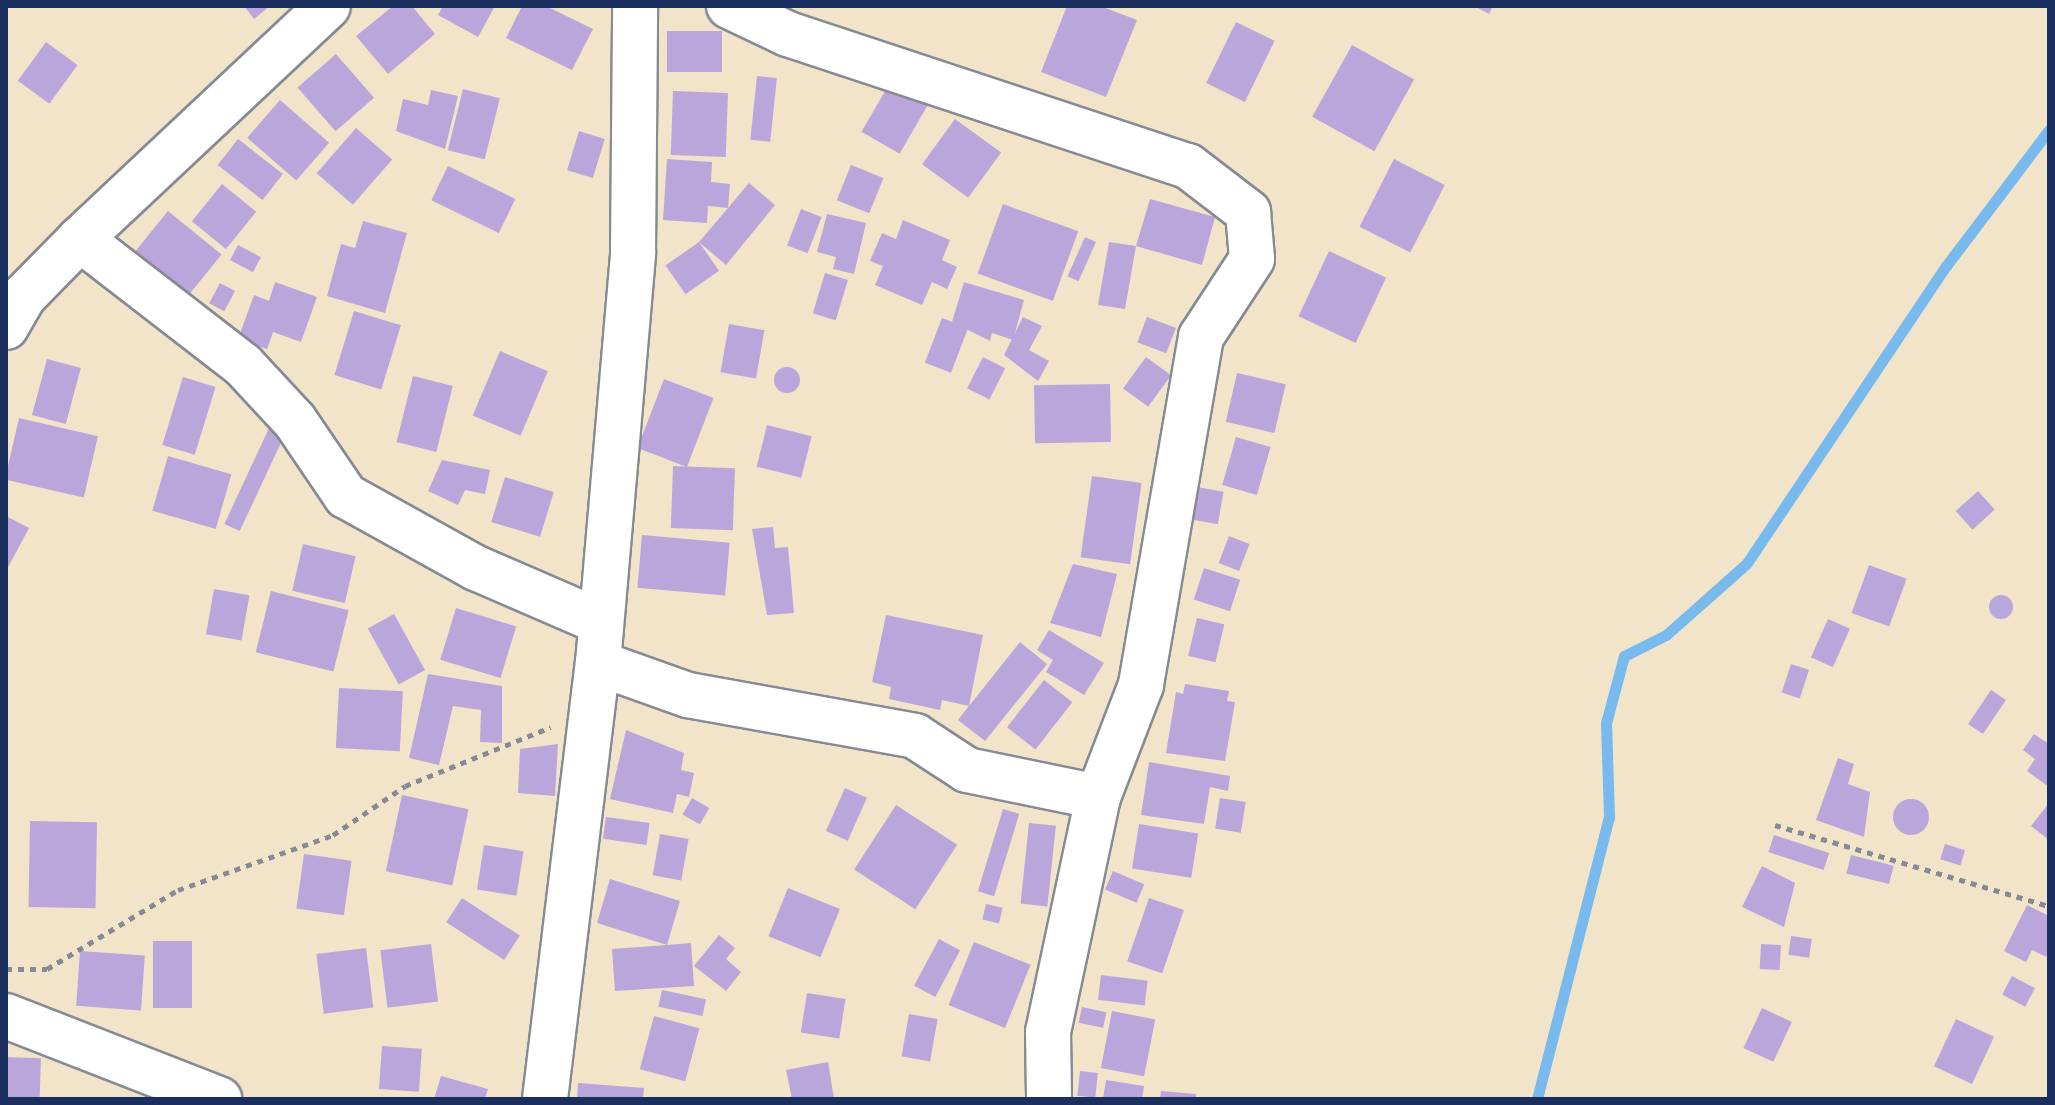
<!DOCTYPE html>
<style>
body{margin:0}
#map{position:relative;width:2055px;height:1105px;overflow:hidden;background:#f2e4c9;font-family:Itim,sans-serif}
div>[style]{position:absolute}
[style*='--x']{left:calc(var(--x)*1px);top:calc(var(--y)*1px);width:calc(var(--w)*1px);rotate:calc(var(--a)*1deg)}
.stream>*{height:11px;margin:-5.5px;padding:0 5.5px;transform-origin:5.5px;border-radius:5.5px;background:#78baed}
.building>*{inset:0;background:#bba6db;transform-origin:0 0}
.round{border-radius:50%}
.path>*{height:5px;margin-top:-2.5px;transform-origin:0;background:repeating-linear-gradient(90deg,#868a94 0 6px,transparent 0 12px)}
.roads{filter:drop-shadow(2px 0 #868a94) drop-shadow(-2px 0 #868a94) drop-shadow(0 2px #868a94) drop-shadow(0 -2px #868a94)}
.minor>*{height:44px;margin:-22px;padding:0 22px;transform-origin:22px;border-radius:22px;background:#fff}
span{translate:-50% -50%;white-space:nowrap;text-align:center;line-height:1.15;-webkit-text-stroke:8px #fbf7ec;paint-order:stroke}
.frame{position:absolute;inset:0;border:8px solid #1b2f5e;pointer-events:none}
</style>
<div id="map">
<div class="stream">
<i style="--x:1537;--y:1099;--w:291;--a:-75.7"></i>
<i style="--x:1609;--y:817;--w:94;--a:-91.8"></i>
<i style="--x:1606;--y:723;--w:69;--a:-75"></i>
<i style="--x:1624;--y:656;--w:47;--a:-26.6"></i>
<i style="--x:1666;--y:635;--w:108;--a:-41.6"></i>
<i style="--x:1747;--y:563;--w:358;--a:-56.2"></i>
<i style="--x:1946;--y:266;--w:171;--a:-52.9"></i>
</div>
<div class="building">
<i style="clip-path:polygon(244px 6px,270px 6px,254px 19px)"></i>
<i style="clip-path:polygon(393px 6px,412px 6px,435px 34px,388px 74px,356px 36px)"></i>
<i style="clip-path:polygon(443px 6px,495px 6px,478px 37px,438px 15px)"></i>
<i style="clip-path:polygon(522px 6px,546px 6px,593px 29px,572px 70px,506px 38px)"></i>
<i style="clip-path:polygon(1067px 6px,1100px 6px,1137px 20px,1106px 97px,1041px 72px)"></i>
<i style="clip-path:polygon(1474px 6px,1493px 6px,1489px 14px)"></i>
<i style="left:1236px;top:22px;width:43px;height:68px;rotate:26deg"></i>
<i style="left:667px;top:31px;width:55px;height:41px"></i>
<i style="left:46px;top:42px;width:39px;height:48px;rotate:36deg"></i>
<i style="left:1352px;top:45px;width:71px;height:82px;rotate:29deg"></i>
<i style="left:336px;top:54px;width:58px;height:51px;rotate:49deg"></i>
<i style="left:757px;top:76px;width:20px;height:64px;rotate:6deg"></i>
<i style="left:892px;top:79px;width:44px;height:61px;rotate:30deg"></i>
<i style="left:463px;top:89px;width:38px;height:63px;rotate:14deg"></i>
<i style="clip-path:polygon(431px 90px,458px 96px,445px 149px,396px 131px,403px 99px,428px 105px)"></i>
<i style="left:673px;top:91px;width:55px;height:64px;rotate:2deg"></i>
<i style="left:280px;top:100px;width:65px;height:50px;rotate:41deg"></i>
<i style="left:955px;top:119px;width:57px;height:56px;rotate:36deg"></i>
<i style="left:356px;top:128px;width:48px;height:60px;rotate:41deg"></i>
<i style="left:579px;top:131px;width:27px;height:41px;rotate:17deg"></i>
<i style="left:238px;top:139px;width:57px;height:33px;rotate:38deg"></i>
<i style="clip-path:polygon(667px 159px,712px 162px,711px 182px,730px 184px,728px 208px,749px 183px,775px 205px,726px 265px,699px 242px,728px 208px,708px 206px,707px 223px,663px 220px)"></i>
<i style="left:1394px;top:159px;width:57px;height:76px;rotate:27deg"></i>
<i style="left:851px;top:165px;width:35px;height:38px;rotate:22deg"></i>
<i style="left:448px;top:166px;width:75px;height:38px;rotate:26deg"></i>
<i style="left:222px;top:184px;width:44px;height:48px;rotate:39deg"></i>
<i style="clip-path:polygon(1150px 199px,1215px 217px,1202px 265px,1136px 246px,1125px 309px,1098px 305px,1109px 242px,1136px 246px)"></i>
<i style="left:1003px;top:204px;width:80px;height:74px;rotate:20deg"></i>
<i style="left:801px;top:209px;width:22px;height:39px;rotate:21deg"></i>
<i style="left:168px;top:211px;width:69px;height:53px;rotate:39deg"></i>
<i style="clip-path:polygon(827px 214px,866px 223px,854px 274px,833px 269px,836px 257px,817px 252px)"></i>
<i style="clip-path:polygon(903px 220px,950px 240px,942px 260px,957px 267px,947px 289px,932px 282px,922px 305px,875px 285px,883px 266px,870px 261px,882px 233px,896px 239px)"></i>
<i style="clip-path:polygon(363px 221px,407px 233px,385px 313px,327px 296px,341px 244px,355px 248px)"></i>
<i style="left:1085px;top:237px;width:12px;height:43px;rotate:24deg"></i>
<i style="left:699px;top:242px;width:35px;height:41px;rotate:55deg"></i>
<i style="left:238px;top:245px;width:26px;height:17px;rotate:28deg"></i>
<i style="left:1329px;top:251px;width:63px;height:72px;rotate:25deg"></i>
<i style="left:825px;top:273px;width:24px;height:42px;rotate:17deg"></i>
<i style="clip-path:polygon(275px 282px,317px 297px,301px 342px,273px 332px,267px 349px,238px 339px,254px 295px,269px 301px)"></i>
<i style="clip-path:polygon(964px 282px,1024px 300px,1013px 340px,992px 333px,990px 341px,952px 322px)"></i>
<i style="left:220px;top:283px;width:17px;height:23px;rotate:28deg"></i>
<i style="left:354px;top:311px;width:49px;height:67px;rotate:17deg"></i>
<i style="clip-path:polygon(1023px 317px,1042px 326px,1029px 350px,1049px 361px,1038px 381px,1004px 355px)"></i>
<i style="left:1147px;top:317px;width:31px;height:27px;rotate:21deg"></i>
<i style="left:942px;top:318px;width:28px;height:48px;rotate:21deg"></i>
<i style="left:729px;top:324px;width:36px;height:49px;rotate:10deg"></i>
<i style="left:500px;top:351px;width:52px;height:70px;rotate:23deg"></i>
<i style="left:983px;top:357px;width:25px;height:35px;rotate:27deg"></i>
<i style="left:1146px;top:357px;width:31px;height:39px;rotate:36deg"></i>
<i style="left:47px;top:359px;width:35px;height:58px;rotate:15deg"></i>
<i class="round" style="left:774px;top:367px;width:26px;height:26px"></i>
<i style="left:1237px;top:373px;width:50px;height:50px;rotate:13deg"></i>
<i style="left:413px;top:376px;width:41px;height:68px;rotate:14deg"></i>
<i style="left:183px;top:377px;width:34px;height:71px;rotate:17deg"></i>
<i style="left:664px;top:379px;width:53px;height:74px;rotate:21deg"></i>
<i style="left:1110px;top:384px;width:58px;height:76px;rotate:89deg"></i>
<i style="left:19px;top:418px;width:81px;height:63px;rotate:13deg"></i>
<i style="left:767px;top:425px;width:46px;height:43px;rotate:14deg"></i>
<i style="left:270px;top:426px;width:17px;height:108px;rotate:25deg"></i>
<i style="left:1236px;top:437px;width:36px;height:50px;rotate:16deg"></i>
<i style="left:168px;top:456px;width:66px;height:57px;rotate:16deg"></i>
<i style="clip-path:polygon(442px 460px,490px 470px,485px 494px,465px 490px,458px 505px,428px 491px)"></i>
<i style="left:673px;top:466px;width:62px;height:62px;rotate:2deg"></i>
<i style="left:1092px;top:476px;width:50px;height:82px;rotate:8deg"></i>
<i style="left:505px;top:477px;width:51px;height:47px;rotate:17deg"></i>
<i style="left:1197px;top:487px;width:27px;height:33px;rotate:10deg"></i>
<i style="left:1978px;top:491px;width:25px;height:30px;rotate:48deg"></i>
<i style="clip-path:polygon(6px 516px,29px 528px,6px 571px)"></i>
<i style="clip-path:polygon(773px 527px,775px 548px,788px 547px,794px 613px,767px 615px,752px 529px)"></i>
<i style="left:642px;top:535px;width:88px;height:53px;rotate:5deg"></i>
<i style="left:1229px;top:536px;width:22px;height:29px;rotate:21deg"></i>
<i style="left:303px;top:544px;width:54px;height:48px;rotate:13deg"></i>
<i style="clip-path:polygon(1073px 564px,1117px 574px,1101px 637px,1050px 623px)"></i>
<i style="left:1869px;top:565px;width:40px;height:51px;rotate:20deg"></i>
<i style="left:1204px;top:568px;width:38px;height:33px;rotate:18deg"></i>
<i style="left:214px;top:589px;width:36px;height:46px;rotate:10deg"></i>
<i style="left:271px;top:591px;width:80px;height:63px;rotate:14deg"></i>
<i class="round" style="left:1989px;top:595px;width:24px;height:24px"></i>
<i style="left:456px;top:608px;width:63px;height:54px;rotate:17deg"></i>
<i style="left:394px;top:614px;width:64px;height:30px;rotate:61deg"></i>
<i style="clip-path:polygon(886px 615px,983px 635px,969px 706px,1020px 642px,1047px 664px,985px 741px,958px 720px,969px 706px,942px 700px,940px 710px,889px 699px,891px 687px,872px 682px)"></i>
<i style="left:1197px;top:618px;width:28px;height:39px;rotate:13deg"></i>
<i style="left:1828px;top:619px;width:24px;height:42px;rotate:24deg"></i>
<i style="clip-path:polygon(1049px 630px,1104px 663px,1084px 695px,1046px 672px,1053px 660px,1037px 650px)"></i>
<i style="left:1791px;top:664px;width:19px;height:30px;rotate:18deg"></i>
<i style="clip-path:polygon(428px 674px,502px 686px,502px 743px,480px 742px,481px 710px,453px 706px,439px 765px,409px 758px)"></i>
<i style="left:1044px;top:680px;width:36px;height:60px;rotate:38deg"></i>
<i style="clip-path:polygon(1185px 684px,1229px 691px,1227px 701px,1235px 702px,1225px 761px,1166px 753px,1176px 692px,1183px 694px)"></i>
<i style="left:339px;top:688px;width:64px;height:60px;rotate:3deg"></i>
<i style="left:1991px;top:690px;width:18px;height:41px;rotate:34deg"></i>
<i style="clip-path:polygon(626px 730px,684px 753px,681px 770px,694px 773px,689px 797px,677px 794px,673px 813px,610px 799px)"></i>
<i style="clip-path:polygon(2034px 734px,2049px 744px,2049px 787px,2027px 771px,2035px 759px,2023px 750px)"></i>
<i style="clip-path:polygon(558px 744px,555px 796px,518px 793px,520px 749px)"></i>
<i style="clip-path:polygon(1838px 758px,1854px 764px,1848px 784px,1870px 792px,1864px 837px,1816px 820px)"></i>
<i style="clip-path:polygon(1149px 762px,1230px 776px,1228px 791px,1210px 787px,1204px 824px,1141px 815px)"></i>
<i style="left:845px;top:788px;width:24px;height:47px;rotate:24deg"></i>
<i style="left:402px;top:795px;width:68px;height:78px;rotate:12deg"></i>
<i style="left:692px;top:798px;width:20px;height:19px;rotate:30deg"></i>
<i style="left:1220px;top:798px;width:26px;height:31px;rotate:9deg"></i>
<i class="round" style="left:1893px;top:799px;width:36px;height:36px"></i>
<i style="clip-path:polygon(2049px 803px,2049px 840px,2031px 826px)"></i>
<i style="left:896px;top:805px;width:73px;height:77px;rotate:33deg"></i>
<i style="left:1003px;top:809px;width:17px;height:86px;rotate:17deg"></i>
<i style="left:606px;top:817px;width:44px;height:22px;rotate:8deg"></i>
<i style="left:30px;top:821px;width:67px;height:86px;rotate:1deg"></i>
<i style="left:1029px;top:823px;width:27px;height:81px;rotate:6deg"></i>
<i style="left:1139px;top:824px;width:60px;height:45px;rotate:9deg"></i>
<i style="left:660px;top:834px;width:29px;height:42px;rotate:10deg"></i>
<i style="left:1774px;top:835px;width:58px;height:18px;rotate:18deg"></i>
<i style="left:1945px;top:844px;width:21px;height:16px;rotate:17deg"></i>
<i style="left:484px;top:845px;width:40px;height:45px;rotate:9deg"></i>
<i style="left:304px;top:854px;width:48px;height:55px;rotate:8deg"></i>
<i style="left:1851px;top:855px;width:44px;height:19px;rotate:14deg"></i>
<i style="clip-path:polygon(1762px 866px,1795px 883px,1784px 927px,1742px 907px)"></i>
<i style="left:1113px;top:871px;width:34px;height:20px;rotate:23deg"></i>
<i style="clip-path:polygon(610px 879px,680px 901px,667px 945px,691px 943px,694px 986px,615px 991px,612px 949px,667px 945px,597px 923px)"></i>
<i style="left:788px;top:888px;width:56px;height:52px;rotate:22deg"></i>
<i style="left:462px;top:898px;width:69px;height:29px;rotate:33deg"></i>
<i style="left:1149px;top:898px;width:37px;height:67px;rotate:19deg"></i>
<i style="left:986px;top:904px;width:17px;height:16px;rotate:13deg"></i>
<i style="clip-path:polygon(2027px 905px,2049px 916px,2049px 951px,2046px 957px,2032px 950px,2026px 962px,2004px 951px)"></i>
<i style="clip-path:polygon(719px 935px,735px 948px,726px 959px,741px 972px,726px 991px,694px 966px)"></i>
<i style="left:1791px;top:936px;width:21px;height:19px;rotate:8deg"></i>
<i style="left:939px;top:939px;width:24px;height:53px;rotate:28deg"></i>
<i style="left:153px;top:941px;width:39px;height:67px"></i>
<i style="left:974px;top:942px;width:61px;height:68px;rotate:22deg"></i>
<i style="left:431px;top:944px;width:58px;height:51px;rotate:83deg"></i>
<i style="left:1761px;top:944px;width:20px;height:25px;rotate:3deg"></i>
<i style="left:366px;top:948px;width:60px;height:50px;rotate:83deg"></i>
<i style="left:80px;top:951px;width:65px;height:55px;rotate:4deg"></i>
<i style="left:1101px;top:975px;width:47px;height:25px;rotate:7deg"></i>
<i style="left:2012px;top:976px;width:26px;height:21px;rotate:28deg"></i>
<i style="left:662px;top:990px;width:45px;height:17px;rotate:12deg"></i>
<i style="left:807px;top:993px;width:39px;height:40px;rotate:9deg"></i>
<i style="left:1082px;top:1007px;width:25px;height:16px;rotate:12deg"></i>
<i style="left:1762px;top:1008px;width:33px;height:44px;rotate:25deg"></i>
<i style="left:1112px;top:1011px;width:44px;height:58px;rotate:11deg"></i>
<i style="left:909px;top:1014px;width:29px;height:43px;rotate:10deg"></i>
<i style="left:654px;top:1016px;width:47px;height:55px;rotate:15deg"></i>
<i style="left:1956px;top:1019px;width:42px;height:52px;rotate:25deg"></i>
<i style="left:382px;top:1046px;width:40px;height:43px;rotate:4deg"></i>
<i style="left:6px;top:1057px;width:35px;height:42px;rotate:2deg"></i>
<i style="clip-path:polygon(828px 1062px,834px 1099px,792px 1099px,786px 1070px)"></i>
<i style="left:1080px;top:1071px;width:18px;height:25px;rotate:6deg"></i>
<i style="clip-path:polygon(441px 1076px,488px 1089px,485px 1099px,434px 1099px)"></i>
<i style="clip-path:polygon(1106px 1080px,1144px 1086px,1142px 1099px,1103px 1099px)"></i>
<i style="clip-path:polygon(578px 1083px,644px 1088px,643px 1099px,577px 1099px)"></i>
<i style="clip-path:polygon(1161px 1091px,1196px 1094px,1196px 1099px,1160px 1099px)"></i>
</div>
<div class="path">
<i style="--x:1775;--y:825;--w:286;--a:16.5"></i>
<i style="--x:6;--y:969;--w:41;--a:0"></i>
<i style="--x:47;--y:969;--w:153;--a:-31.1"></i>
<i style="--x:178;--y:890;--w:164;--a:-19.5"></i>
<i style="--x:333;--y:835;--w:87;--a:-34.2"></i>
<i style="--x:405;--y:786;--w:157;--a:-22"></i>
</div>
<div class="roads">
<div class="minor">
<i style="--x:729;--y:6;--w:65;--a:25.4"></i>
<i style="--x:788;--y:34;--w:421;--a:18.3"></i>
<i style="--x:1188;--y:166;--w:76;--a:37.5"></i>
<i style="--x:1248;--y:212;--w:47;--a:85.1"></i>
<i style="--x:1252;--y:259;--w:93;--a:123.2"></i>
<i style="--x:1201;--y:337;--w:353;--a:99.8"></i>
<i style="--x:1141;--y:685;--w:120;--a:111"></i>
<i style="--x:1098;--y:797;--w:240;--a:102"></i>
<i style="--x:1048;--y:1032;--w:67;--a:89.1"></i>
<i style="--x:80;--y:239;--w:206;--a:37.7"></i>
<i style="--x:243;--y:365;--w:76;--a:47.1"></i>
<i style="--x:295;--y:421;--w:91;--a:55.8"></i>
<i style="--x:346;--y:496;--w:149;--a:29"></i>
<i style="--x:476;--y:568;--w:136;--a:23.4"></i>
<i style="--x:6;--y:327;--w:36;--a:-60"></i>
<i style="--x:24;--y:296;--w:80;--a:-45.5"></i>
<i style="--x:80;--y:239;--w:340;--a:-43.2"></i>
<i style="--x:598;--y:663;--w:96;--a:19.6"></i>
<i style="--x:688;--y:695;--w:231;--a:10.2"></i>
<i style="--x:915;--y:736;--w:62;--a:33.2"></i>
<i style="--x:967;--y:770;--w:134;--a:11.6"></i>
<i style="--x:6;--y:1016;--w:229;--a:21.3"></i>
<i style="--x:545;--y:1099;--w:439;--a:-83.1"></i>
<i style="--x:598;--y:663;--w:413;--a:-85.1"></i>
<i style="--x:633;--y:251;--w:245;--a:-89.5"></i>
</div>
</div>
<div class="frame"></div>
</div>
